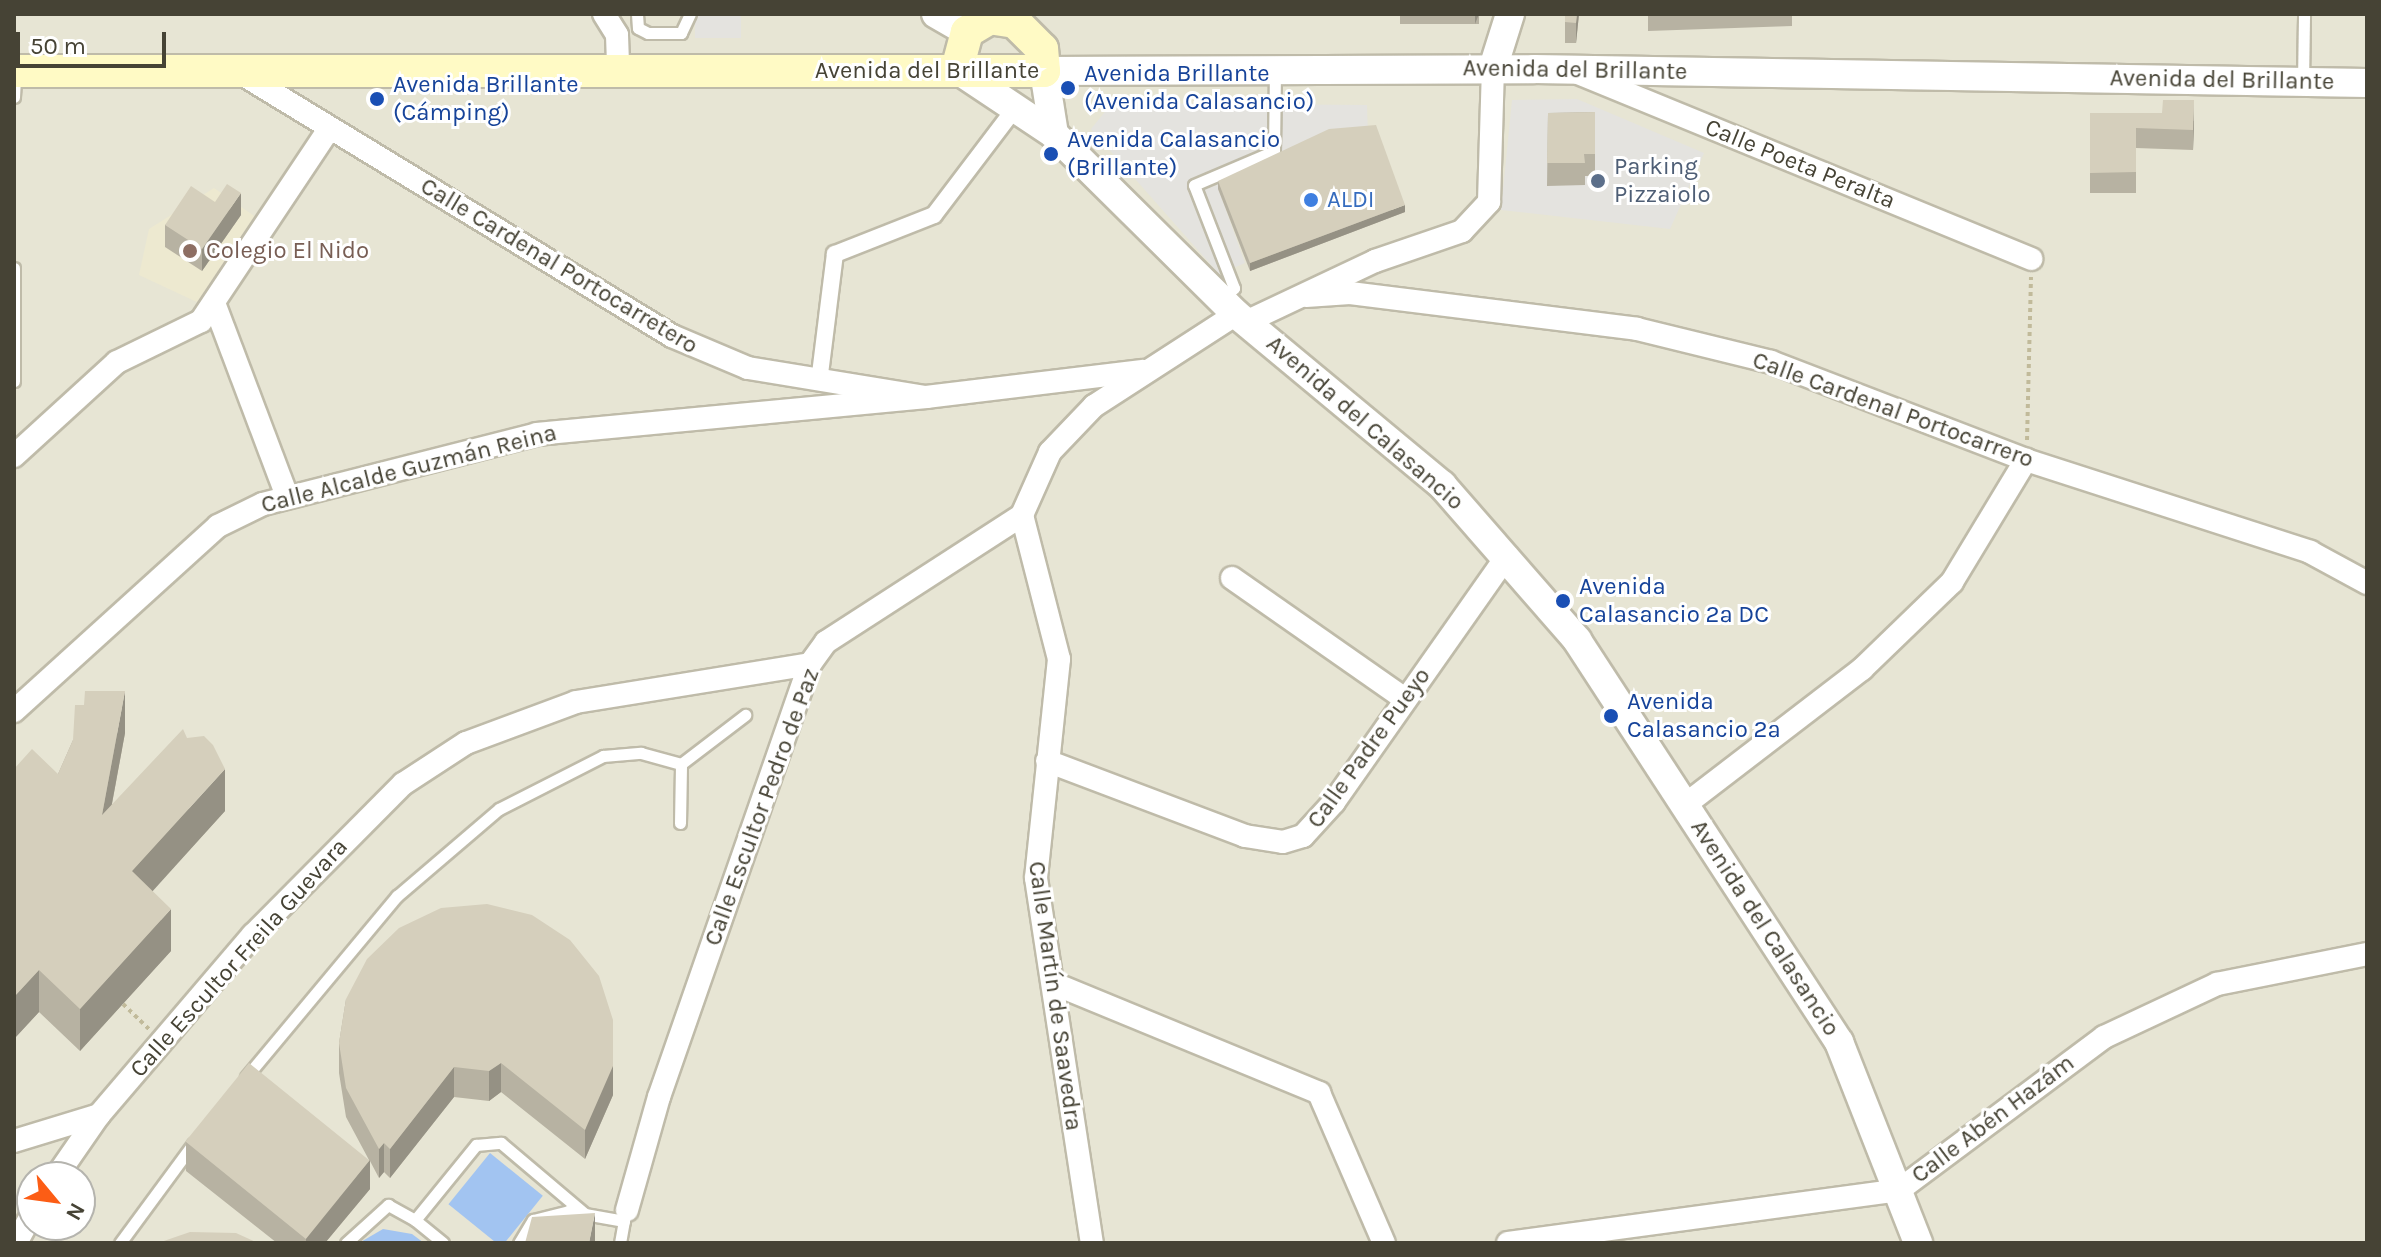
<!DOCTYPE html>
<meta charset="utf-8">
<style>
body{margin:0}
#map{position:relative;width:2381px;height:1257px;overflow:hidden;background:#f3f2e6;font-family:Karla,sans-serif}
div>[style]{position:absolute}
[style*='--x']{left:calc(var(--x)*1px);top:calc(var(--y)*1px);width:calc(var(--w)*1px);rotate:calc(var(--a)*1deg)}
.residential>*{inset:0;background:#e7e5d4}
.education>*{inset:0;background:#ede9d0}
.parking>*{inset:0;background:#e4e3df;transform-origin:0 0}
.water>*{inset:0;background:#a2c4f1;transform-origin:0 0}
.path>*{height:4px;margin-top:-2px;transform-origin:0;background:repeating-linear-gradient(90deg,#c1ba9a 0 4px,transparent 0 8px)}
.roads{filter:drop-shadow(2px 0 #bfbba9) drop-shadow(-2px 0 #bfbba9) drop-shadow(0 2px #bfbba9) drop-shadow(0 -2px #bfbba9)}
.service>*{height:11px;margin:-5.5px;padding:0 5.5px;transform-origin:5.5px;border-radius:5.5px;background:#fff}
.pedestrian>*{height:16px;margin:-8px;padding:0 8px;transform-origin:8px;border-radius:8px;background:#fff}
.minor>*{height:22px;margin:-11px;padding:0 11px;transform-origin:11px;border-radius:11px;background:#fff}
.tertiary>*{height:28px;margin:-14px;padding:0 14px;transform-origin:14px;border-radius:14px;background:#fff}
.secondary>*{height:32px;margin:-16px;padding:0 16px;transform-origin:16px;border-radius:16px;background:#fffac5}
.wall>*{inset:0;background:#b7b2a2;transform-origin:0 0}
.shaded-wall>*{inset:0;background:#959184}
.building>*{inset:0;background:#d5cfbc;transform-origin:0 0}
.dots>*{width:22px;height:22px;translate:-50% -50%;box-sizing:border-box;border:4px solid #fff;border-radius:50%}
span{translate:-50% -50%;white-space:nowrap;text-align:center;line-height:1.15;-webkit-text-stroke:6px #fff;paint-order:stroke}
.street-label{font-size:24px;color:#464335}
.transit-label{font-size:24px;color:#164399}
.left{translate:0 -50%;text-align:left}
.service-label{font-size:24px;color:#4e5e75}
.shop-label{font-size:24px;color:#366cbe}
.education-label{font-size:24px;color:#785e54}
.frame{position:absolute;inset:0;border:16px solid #464335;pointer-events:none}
.north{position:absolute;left:16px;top:1161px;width:80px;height:80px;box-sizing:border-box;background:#fff;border:2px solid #b5b4ae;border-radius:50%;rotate:119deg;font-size:22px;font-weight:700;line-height:32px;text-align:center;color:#464335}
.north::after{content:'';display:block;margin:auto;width:28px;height:36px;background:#fc5d15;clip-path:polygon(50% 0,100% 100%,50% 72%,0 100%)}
.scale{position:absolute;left:16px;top:32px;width:150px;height:36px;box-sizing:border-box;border:4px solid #464335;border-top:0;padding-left:10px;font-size:24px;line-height:28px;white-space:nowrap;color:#464335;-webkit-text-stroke:6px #fff;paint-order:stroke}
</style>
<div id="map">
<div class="residential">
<i style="clip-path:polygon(evenodd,14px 14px,2367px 14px,2367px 1243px,14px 1243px,14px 14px,32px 1177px,80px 1177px,80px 1225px,32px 1225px,32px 1177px)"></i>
</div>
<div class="education">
<i style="clip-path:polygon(214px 188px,257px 218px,199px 303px,139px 275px,149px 229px)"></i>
</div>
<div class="parking">
<i style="left:695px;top:14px;width:46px;height:24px"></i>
<i style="clip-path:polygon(1577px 99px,1704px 153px,1670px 229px,1501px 210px,1512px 100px)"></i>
<i style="clip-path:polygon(1112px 103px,1367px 105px,1368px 136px,1218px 188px,1245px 263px,1219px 274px,1091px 129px)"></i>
</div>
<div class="water">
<i style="left:490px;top:1153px;width:68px;height:66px;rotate:39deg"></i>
<i style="clip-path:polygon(383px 1229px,412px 1234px,424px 1243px,359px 1243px)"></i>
</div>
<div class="path">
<i style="--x:2027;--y:440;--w:163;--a:-88.6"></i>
<i style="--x:123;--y:1004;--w:36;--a:44"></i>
</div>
<div class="roads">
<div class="service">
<i style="--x:637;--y:14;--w:14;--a:86"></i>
<i style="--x:638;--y:28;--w:11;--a:27"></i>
<i style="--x:648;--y:33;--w:33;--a:0"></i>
<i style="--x:681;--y:33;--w:21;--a:-65"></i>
<i style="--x:2303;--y:81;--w:67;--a:-89.1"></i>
<i style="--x:14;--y:97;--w:22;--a:-87"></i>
<i style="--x:14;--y:268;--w:113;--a:90"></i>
<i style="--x:1221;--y:299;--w:17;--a:-40"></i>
<i style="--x:1234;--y:288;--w:110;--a:-111.2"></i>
<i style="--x:1194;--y:185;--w:87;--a:-23"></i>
<i style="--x:1274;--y:151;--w:80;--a:-89.3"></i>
<i style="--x:681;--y:764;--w:81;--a:-37.4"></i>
<i style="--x:680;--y:823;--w:59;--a:-89"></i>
<i style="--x:246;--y:1077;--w:236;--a:-50.2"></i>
<i style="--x:397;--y:896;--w:134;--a:-40.5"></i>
<i style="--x:499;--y:809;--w:117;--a:-27"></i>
<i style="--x:603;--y:756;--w:38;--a:-5"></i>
<i style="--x:641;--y:753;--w:41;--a:15.4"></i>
<i style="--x:415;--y:1220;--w:36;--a:39"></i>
<i style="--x:120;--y:1243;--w:123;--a:-53.6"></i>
<i style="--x:346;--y:1243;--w:57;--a:-42.1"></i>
<i style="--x:388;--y:1205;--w:31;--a:29"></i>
<i style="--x:415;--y:1220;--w:97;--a:-50.9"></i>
<i style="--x:476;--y:1145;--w:25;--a:-5"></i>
<i style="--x:501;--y:1143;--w:110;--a:40.2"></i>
<i style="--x:519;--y:1243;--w:27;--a:-59"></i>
<i style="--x:533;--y:1220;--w:36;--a:-14"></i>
<i style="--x:568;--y:1211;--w:57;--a:10.1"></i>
<i style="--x:620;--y:1243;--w:28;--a:-80"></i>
</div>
<div class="pedestrian">
<i style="--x:819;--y:382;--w:129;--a:-82.9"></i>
<i style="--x:835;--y:254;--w:106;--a:-21.5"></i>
<i style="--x:934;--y:215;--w:136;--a:-52.8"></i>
</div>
<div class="minor">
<i style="--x:604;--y:14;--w:25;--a:58"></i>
<i style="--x:617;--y:35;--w:36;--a:88"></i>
<i style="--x:237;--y:71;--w:509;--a:31.35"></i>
<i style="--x:672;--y:336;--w:82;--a:22.8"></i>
<i style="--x:748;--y:368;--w:180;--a:9.3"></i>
<i style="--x:926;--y:397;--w:218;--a:-6.9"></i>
<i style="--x:1578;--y:73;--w:490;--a:22.3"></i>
<i style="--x:1306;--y:296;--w:44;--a:-3.9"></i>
<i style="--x:1350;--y:293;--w:289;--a:7.1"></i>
<i style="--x:1637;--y:329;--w:138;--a:13.8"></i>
<i style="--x:1771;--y:362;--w:273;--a:21"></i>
<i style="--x:2026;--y:460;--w:299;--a:17.9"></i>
<i style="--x:2310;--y:552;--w:65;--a:28.5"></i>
<i style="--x:214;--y:303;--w:206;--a:69.3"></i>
<i style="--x:1246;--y:322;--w:143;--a:-25.3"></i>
<i style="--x:1375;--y:261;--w:92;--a:-19"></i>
<i style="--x:1462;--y:231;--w:40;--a:-47"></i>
<i style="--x:1489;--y:202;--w:134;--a:-88.3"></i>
<i style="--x:14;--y:456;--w:139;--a:-42.4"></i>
<i style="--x:117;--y:362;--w:93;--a:-26"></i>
<i style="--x:201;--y:321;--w:231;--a:-56.3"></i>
<i style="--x:1022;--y:515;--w:149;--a:75.6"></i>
<i style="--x:1059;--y:659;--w:220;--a:96"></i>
<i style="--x:1036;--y:878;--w:369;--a:81.3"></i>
<i style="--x:1232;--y:578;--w:211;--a:35"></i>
<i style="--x:14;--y:711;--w:275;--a:-42.2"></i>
<i style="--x:218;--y:526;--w:50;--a:-26.1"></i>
<i style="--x:263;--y:504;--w:283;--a:-14.3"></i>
<i style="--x:537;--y:434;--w:391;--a:-5.4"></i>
<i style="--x:1047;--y:761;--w:212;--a:20.7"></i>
<i style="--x:1245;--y:836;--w:38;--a:9"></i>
<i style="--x:1283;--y:842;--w:21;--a:-17"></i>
<i style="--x:1303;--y:836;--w:46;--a:-47.6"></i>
<i style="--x:1334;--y:802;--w:301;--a:-54.9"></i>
<i style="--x:1686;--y:804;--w:222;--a:-37.5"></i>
<i style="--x:1862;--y:669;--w:125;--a:-44"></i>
<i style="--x:1952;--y:582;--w:143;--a:-58.8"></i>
<i style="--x:1055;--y:984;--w:286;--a:22.4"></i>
<i style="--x:1319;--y:1093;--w:163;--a:66.6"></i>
<i style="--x:14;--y:1141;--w:89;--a:-17"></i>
<i style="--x:56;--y:1177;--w:75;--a:-55.3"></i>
<i style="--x:99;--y:1115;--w:237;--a:-49.5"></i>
<i style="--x:253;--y:935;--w:213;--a:-45.2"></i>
<i style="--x:403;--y:784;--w:75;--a:-33.1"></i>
<i style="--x:466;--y:743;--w:117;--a:-20.4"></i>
<i style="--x:576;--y:702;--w:237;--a:-9.2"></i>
<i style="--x:627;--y:1210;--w:117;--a:-74.2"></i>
<i style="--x:659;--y:1097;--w:459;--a:-70.8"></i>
<i style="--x:810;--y:664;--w:27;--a:-54"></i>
<i style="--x:826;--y:642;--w:234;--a:-32.9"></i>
<i style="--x:1022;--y:515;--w:69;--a:-66"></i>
<i style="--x:1050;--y:452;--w:64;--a:-46.3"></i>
<i style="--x:1094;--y:406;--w:169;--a:-32.9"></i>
<i style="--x:16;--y:1243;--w:33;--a:-61"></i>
<i style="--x:1508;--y:1243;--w:395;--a:-7.7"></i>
<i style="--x:1899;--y:1190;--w:256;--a:-36.7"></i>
<i style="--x:2104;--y:1037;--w:125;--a:-25.1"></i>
<i style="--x:2217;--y:984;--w:153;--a:-11.3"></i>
</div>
<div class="tertiary">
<i style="--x:936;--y:14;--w:36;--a:30"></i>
<i style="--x:1493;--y:68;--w:57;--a:-72.5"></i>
<i style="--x:958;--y:70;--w:115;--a:33.7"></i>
<i style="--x:1054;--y:134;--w:256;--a:44.7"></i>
<i style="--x:1236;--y:314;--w:268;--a:39.7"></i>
<i style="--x:1442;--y:485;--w:206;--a:48.9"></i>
<i style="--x:1577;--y:640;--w:480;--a:56.9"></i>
<i style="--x:1839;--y:1042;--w:216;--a:68.5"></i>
<i style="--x:1054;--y:134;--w:64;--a:-99"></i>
<i style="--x:1044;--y:71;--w:490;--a:-0.2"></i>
<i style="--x:1534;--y:69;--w:833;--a:0.96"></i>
</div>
<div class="secondary">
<i style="--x:14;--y:71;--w:1030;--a:0"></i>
<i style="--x:1044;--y:71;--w:22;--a:-95"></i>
<i style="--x:1042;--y:49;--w:38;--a:-135"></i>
<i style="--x:1015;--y:22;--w:25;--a:-171"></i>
<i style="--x:990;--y:18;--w:27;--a:149"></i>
<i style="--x:967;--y:32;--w:39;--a:105"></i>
</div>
</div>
<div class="wall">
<i style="left:1400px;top:14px;width:79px;height:10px"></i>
<i style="clip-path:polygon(1565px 14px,1579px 14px,1576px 43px,1565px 43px)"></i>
<i style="clip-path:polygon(1648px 14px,1792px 14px,1792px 26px,1648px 31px)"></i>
<i style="clip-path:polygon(1595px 112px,1595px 176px,1585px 176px,1585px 185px,1547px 186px,1548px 113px)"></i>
<i style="clip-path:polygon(2090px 113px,2194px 121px,2193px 150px,2136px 148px,2136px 193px,2090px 193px)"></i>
<i style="clip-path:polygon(1218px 181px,1405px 212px,1250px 271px,1218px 189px)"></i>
<i style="clip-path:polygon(215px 202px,241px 215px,202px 271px,165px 247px,165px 225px)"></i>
<i style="clip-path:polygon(125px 733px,112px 804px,225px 811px,152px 891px,171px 951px,80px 1051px,39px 1012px,14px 1039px,14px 769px,58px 774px,73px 740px)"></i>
<i style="clip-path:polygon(346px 999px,613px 1095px,585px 1159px,501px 1092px,489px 1101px,454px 1097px,390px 1178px,384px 1172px,379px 1178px,370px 1161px,370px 1189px,325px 1243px,277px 1243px,186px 1171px,186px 1142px,369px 1160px,346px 1117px,339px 1073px,339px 1043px)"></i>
</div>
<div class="shaded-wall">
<i style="clip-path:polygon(1475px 14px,1479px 14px,1475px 24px)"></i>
<i style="clip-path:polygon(1577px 14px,1579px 14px,1576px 43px,1576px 23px)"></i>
<i style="clip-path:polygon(2194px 100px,2194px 121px,2193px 150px,2193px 130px)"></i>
<i style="clip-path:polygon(241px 193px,241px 215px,202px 271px,202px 249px)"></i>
<i style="clip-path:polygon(1405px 205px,1405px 212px,1250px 271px,1250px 263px)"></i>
<i style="clip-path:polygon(125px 691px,125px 733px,102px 857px,102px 815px)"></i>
<i style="clip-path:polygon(225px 769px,225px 811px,132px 914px,132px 871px)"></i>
<i style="clip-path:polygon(171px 909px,171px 951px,80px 1051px,80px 1009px)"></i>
<i style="clip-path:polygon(39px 970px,39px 1012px,14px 1039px,14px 997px)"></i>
<i style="clip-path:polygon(613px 1020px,613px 1095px,585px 1159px,585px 1130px)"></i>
<i style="clip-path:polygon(501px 1063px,501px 1092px,489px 1101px,489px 1071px)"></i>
<i style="clip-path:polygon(454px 1067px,454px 1097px,390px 1178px,390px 1149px)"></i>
<i style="clip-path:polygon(384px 1143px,384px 1172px,379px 1178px,379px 1149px)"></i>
<i style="clip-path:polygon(370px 1160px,370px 1189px,325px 1243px,306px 1243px,306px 1236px)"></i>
<i style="clip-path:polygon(595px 1213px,595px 1243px,589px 1243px)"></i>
</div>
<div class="building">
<i style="clip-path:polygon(1565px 14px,1577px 14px,1576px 23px,1565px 22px)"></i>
<i style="clip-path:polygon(2163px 100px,2194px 100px,2193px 130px,2136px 128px,2136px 172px,2090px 173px,2090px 113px,2162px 113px)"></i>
<i style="clip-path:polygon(1595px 112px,1595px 154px,1584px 154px,1585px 163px,1547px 163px,1548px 113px)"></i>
<i style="clip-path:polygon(1376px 125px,1405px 205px,1250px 263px,1218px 181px,1329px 129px)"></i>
<i style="clip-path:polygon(227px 184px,241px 193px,202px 249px,165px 225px,191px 186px,215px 202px)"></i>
<i style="clip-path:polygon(85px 691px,125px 691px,102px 815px,183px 729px,187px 738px,204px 736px,213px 745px,225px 769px,132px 871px,171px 909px,80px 1009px,39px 970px,14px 997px,14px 769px,32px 749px,58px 774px,73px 740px,75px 705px,84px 705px)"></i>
<i style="clip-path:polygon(487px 904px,532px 915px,570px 940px,599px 976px,613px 1020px,613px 1066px,585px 1130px,501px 1063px,489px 1071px,454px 1067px,390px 1149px,384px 1143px,379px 1149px,346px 1088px,339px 1043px,346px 999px,367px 959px,399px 928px,441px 908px)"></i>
<i style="left:249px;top:1063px;width:155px;height:101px;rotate:39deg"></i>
<i style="clip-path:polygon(595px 1213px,589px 1243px,525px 1243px,532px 1217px)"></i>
<i style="clip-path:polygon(190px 1232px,236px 1233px,258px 1243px,158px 1243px)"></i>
</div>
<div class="dots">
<i style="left:1068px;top:88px;background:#1a4fb4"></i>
<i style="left:377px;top:99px;background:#1a4fb4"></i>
<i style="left:1051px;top:154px;background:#1a4fb4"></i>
<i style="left:1598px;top:181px;background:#5c6f8a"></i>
<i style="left:1311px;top:200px;background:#3f7fe0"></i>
<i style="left:190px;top:251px;background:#8d6e63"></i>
<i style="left:1563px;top:601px;background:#1a4fb4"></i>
<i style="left:1611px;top:716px;background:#1a4fb4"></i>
</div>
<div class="street-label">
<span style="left:1575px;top:70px;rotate:1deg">Avenida del Brillante</span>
<span style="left:927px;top:71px">Avenida del Brillante</span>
<span style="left:2222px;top:80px;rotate:1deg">Avenida del Brillante</span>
<span style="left:1800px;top:164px;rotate:22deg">Calle Poeta Peralta</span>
<span style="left:559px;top:266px;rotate:31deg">Calle Cardenal Portocarretero</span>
<span style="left:1893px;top:410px;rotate:20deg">Calle Cardenal Portocarrero</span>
<span style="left:1365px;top:423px;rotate:41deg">Avenida del Calasancio</span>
<span style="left:409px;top:469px;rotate:-14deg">Calle Alcalde Guzmán Reina</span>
<span style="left:1369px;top:748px;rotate:-54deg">Calle Padre Pueyo</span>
<span style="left:762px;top:807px;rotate:-70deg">Calle Escultor Pedro de Paz</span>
<span style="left:1765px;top:928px;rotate:57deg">Avenida del Calasancio</span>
<span style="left:239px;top:958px;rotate:-48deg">Calle Escultor Freila Guevara</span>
<span style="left:1055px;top:996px;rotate:82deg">Calle Martín de Saavedra</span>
<span style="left:1993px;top:1119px;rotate:-37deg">Calle Abén Hazám</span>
</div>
<div class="transit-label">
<span class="left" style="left:1084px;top:88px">Avenida Brillante<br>(Avenida Calasancio)</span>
<span class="left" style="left:393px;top:99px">Avenida Brillante<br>(Cámping)</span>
<span class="left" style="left:1067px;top:154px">Avenida Calasancio<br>(Brillante)</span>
<span class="left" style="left:1579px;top:601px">Avenida<br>Calasancio 2ª DC</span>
<span class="left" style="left:1627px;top:716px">Avenida<br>Calasancio 2ª</span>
</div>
<div class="service-label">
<span class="left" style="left:1614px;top:181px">Parking<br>Pizzaiolo</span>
</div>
<div class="shop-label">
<span class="left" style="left:1327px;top:200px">ALDI</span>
</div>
<div class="education-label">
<span class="left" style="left:206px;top:251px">Colegio El Nido</span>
</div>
<div class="frame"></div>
<div class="north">N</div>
<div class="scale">50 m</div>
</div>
